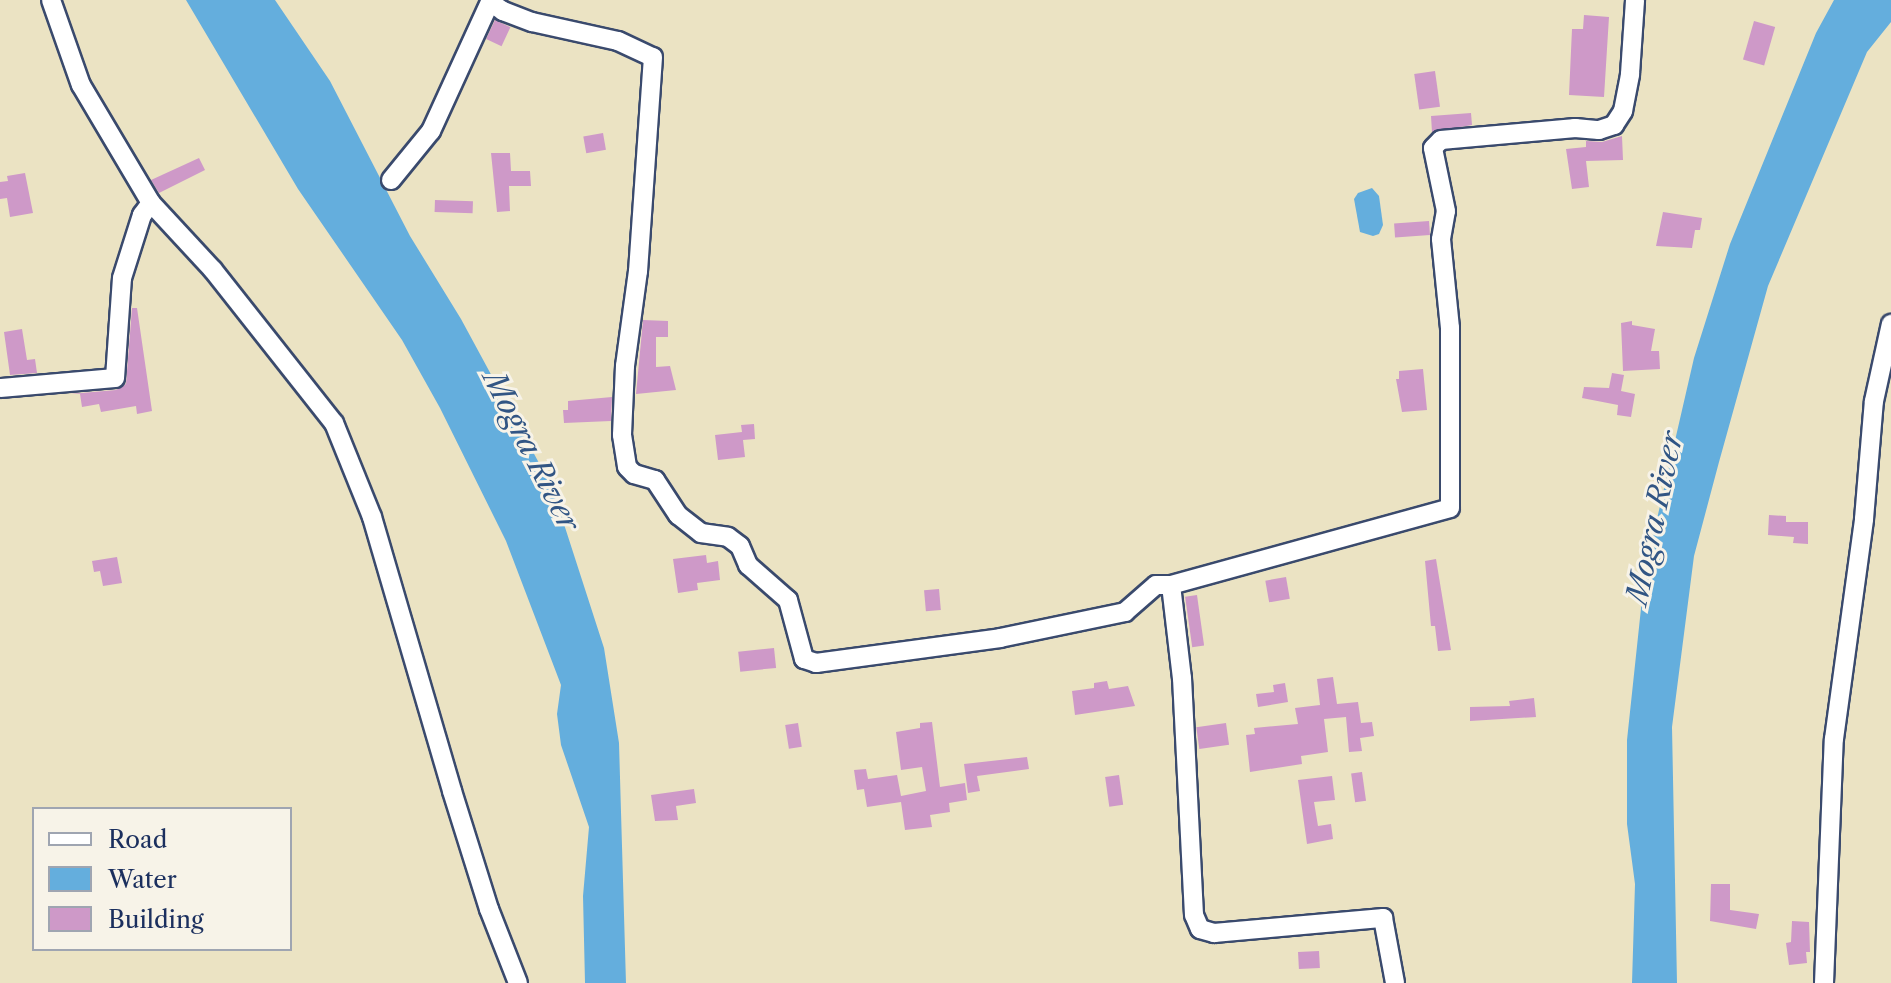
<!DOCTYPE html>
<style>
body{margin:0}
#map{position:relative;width:1891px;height:983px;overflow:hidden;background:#ebe3c3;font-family:"Libre Caslon Text",serif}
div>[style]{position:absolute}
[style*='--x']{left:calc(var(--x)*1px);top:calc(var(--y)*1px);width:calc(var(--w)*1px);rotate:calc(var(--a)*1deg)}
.water>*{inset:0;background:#64aedd}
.building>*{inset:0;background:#ce99c8;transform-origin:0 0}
.roads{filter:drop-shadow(2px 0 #3a4a6d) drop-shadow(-2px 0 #3a4a6d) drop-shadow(0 2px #3a4a6d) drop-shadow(0 -2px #3a4a6d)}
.minor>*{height:18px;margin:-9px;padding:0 9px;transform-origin:9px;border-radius:9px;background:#fff}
span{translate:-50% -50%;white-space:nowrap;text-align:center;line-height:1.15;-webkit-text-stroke:6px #f7f3e8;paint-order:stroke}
.water-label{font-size:30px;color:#315584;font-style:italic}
.legend{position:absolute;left:32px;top:807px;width:260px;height:144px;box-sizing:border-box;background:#f7f3e8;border:2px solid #9fa5b1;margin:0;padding:10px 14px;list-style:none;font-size:24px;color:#1b2f5e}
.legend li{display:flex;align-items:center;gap:16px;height:40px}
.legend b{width:40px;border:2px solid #9fa5b1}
</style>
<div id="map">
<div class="water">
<i style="clip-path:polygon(186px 0,275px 0,330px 81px,410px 236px,461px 319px,552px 487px,604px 648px,619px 743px,626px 983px,585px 983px,583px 896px,589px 827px,561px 745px,557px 714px,561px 685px,506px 541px,440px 408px,402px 340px,298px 189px)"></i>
<i style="clip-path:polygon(1834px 0,1891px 0,1891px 22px,1867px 52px,1768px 286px,1719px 462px,1694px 556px,1672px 727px,1677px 983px,1632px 983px,1635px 884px,1627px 824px,1627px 740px,1645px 571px,1694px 358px,1730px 244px,1816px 33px)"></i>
<i style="clip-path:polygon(1372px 188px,1379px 196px,1383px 225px,1379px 234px,1373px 236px,1360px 232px,1354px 199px,1358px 193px)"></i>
</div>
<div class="building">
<i style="clip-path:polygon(1584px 15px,1609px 17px,1604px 97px,1569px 95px,1572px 29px,1583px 29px)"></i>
<i style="left:495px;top:20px;width:17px;height:21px;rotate:25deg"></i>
<i style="left:1754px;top:21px;width:22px;height:40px;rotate:16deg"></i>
<i style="left:1435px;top:71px;width:36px;height:21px;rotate:82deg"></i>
<i style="clip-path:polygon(1471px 113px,1472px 125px,1432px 132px,1431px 116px)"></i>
<i style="left:603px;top:133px;width:17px;height:20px;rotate:80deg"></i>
<i style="clip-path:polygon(1622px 136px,1623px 160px,1586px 161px,1589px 187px,1572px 189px,1566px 149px,1586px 147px,1586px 141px,1602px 142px)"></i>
<i style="clip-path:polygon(491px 153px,510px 153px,511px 171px,530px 171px,531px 186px,509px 186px,510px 211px,497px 212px)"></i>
<i style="clip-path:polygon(199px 158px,205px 170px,159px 193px,151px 180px)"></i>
<i style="clip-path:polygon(25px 173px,33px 213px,10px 217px,7px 198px,0 199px,0 182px,8px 181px,7px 176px)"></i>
<i style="left:435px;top:200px;width:38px;height:12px;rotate:2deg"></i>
<i style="clip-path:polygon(1663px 212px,1702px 218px,1700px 230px,1695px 230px,1692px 248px,1656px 246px)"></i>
<i style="left:1429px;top:221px;width:14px;height:35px;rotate:86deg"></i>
<i style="clip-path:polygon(132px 308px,137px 308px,152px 411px,137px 414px,136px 406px,101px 412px,99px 404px,82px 407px,80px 394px,70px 394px,116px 390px,126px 384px)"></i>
<i style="clip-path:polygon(643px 320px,668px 321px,668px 337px,656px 337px,656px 367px,670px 366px,676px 390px,636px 394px)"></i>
<i style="clip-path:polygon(1632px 321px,1632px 325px,1655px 329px,1651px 351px,1659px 351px,1660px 369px,1623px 371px,1621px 323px)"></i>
<i style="clip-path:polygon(22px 329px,27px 360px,35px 359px,37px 373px,10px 375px,4px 332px)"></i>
<i style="clip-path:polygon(1423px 369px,1427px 410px,1402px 412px,1396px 379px,1399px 379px,1399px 371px)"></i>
<i style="clip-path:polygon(1612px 373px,1624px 375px,1621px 391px,1635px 394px,1631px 417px,1617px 415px,1618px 405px,1582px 398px,1584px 387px,1609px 388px)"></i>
<i style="clip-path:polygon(612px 397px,611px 421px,564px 423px,563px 410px,568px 410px,568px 401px)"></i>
<i style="clip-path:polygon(754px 424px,755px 439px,743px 440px,745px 457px,718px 460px,715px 435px,742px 432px,741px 425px)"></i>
<i style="clip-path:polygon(1769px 515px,1786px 516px,1786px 522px,1808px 522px,1808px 544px,1793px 543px,1794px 537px,1768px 535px)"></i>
<i style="clip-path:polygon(706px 555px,707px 563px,718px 561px,720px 580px,697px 583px,698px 590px,678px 593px,673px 559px)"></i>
<i style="clip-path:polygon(117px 557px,122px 583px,103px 586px,100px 571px,94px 572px,92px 561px)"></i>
<i style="clip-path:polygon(1436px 559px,1451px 650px,1438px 651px,1435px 626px,1431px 626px,1425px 561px)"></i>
<i style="left:1286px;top:577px;width:22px;height:21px;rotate:80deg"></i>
<i style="left:939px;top:589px;width:21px;height:15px;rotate:85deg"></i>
<i style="left:1197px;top:595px;width:51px;height:12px;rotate:82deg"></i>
<i style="left:774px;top:648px;width:20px;height:36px;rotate:84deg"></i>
<i style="clip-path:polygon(1333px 677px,1337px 704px,1358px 702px,1361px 723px,1372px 722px,1374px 736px,1360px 738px,1362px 751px,1349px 752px,1346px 717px,1324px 719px,1328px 752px,1301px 756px,1302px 764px,1250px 772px,1246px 735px,1255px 734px,1254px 728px,1298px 724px,1295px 708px,1320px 705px,1317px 679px)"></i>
<i style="clip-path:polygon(1107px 681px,1109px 689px,1128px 686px,1135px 706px,1075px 715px,1072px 691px,1094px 688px,1094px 683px)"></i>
<i style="clip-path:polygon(1285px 683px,1288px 702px,1258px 707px,1256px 694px,1274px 692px,1273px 685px)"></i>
<i style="clip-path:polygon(1534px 698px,1536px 717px,1470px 721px,1470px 707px,1510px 706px,1509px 701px)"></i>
<i style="clip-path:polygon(932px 722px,940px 787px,965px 783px,967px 800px,949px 803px,950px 812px,930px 815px,932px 827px,905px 830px,901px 802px,867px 807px,864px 789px,857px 790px,854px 770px,866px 769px,868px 779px,897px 775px,901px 796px,926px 791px,922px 767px,901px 770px,896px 732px,920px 728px,920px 723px)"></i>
<i style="left:798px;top:723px;width:24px;height:13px;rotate:81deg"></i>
<i style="left:1226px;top:723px;width:22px;height:30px;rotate:82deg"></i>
<i style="clip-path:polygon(1027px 757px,1029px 769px,977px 776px,980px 791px,968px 793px,964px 764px)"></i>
<i style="left:1362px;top:772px;width:29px;height:11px;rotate:82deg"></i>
<i style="left:1119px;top:775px;width:30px;height:14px;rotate:82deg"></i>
<i style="clip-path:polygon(1332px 776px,1335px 800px,1314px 802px,1318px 826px,1331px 824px,1333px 839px,1307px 844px,1298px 780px)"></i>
<i style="clip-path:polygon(694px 789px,696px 803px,676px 806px,678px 820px,655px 821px,651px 795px)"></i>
<i style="clip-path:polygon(1711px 884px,1730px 884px,1730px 910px,1759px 914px,1756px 929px,1710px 921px)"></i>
<i style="clip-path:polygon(1792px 921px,1809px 922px,1810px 952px,1806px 952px,1807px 963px,1789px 965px,1786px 943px,1791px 942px)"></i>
<i style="left:1319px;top:951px;width:17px;height:21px;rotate:87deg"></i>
</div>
<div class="roads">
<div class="minor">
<i style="--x:51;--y:0;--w:90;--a:70.6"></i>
<i style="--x:81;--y:85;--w:137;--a:59.3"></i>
<i style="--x:151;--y:203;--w:91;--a:47.2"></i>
<i style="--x:213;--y:270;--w:195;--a:51.7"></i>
<i style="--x:334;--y:423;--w:101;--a:68"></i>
<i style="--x:372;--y:517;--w:285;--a:73.7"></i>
<i style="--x:452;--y:791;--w:124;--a:72.6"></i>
<i style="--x:489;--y:909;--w:79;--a:68.6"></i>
<i style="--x:490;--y:2;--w:16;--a:35"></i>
<i style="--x:503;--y:11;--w:31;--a:21"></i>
<i style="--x:532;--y:22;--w:88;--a:12.5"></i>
<i style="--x:618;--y:41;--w:38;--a:25"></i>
<i style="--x:653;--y:57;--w:215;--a:94"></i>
<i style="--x:638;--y:271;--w:96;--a:97.8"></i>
<i style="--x:625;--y:366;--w:69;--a:92.5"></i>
<i style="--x:622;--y:435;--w:32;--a:81"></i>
<i style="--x:627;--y:467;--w:10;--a:45"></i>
<i style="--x:634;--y:474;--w:22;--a:16"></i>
<i style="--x:655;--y:480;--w:42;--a:56.7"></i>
<i style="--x:678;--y:515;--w:29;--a:38"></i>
<i style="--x:701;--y:533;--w:27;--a:8"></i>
<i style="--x:728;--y:537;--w:15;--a:37"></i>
<i style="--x:740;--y:546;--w:21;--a:67"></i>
<i style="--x:748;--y:565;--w:53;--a:41.2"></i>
<i style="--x:788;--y:600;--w:61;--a:74.8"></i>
<i style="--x:804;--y:659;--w:13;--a:18"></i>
<i style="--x:816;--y:663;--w:186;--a:-7.7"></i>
<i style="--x:1000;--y:638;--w:128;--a:-11.7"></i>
<i style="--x:1125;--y:612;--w:41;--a:-41.1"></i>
<i style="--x:1156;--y:585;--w:15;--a:0"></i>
<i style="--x:1171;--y:585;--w:289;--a:-15.4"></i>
<i style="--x:1450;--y:508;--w:180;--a:-90"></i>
<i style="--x:1450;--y:328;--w:89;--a:-95.8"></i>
<i style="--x:1441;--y:239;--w:28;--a:-80"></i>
<i style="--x:1446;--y:211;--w:64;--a:-101.7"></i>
<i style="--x:1433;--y:148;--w:11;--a:-45"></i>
<i style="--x:1441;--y:140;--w:135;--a:-5.1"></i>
<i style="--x:1575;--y:128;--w:24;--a:5"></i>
<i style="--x:1599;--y:130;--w:16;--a:-18"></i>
<i style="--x:1614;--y:125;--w:17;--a:-57"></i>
<i style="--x:1623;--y:111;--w:38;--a:-79"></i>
<i style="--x:1630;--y:74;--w:74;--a:-86.1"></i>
<i style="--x:391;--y:180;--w:63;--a:-50.8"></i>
<i style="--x:431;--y:131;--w:144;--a:-65.4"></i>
<i style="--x:0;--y:388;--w:115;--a:-5"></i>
<i style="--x:115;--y:378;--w:100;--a:-86"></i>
<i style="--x:122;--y:278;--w:66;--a:-72.4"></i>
<i style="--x:142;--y:215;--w:15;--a:-53"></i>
<i style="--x:1171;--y:585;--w:94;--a:83.3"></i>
<i style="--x:1182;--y:678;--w:237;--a:87.1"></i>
<i style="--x:1194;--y:915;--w:15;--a:67"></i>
<i style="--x:1200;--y:929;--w:15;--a:16"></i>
<i style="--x:1214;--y:933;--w:170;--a:-5.1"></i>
<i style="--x:1383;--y:918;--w:66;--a:79.5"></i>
<i style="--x:1824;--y:983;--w:244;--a:-87.7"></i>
<i style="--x:1834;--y:739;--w:222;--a:-82.2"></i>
<i style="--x:1864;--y:519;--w:118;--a:-85.2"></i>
<i style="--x:1874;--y:401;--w:79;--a:-77.6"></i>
</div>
</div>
<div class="water-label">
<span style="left:531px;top:451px;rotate:63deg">Mogra River</span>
<span style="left:1655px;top:518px;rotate:-78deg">Mogra River</span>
</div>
<ul class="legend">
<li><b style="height:10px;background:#fff"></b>Road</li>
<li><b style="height:22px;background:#64aedd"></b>Water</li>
<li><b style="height:22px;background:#ce99c8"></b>Building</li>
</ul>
</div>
